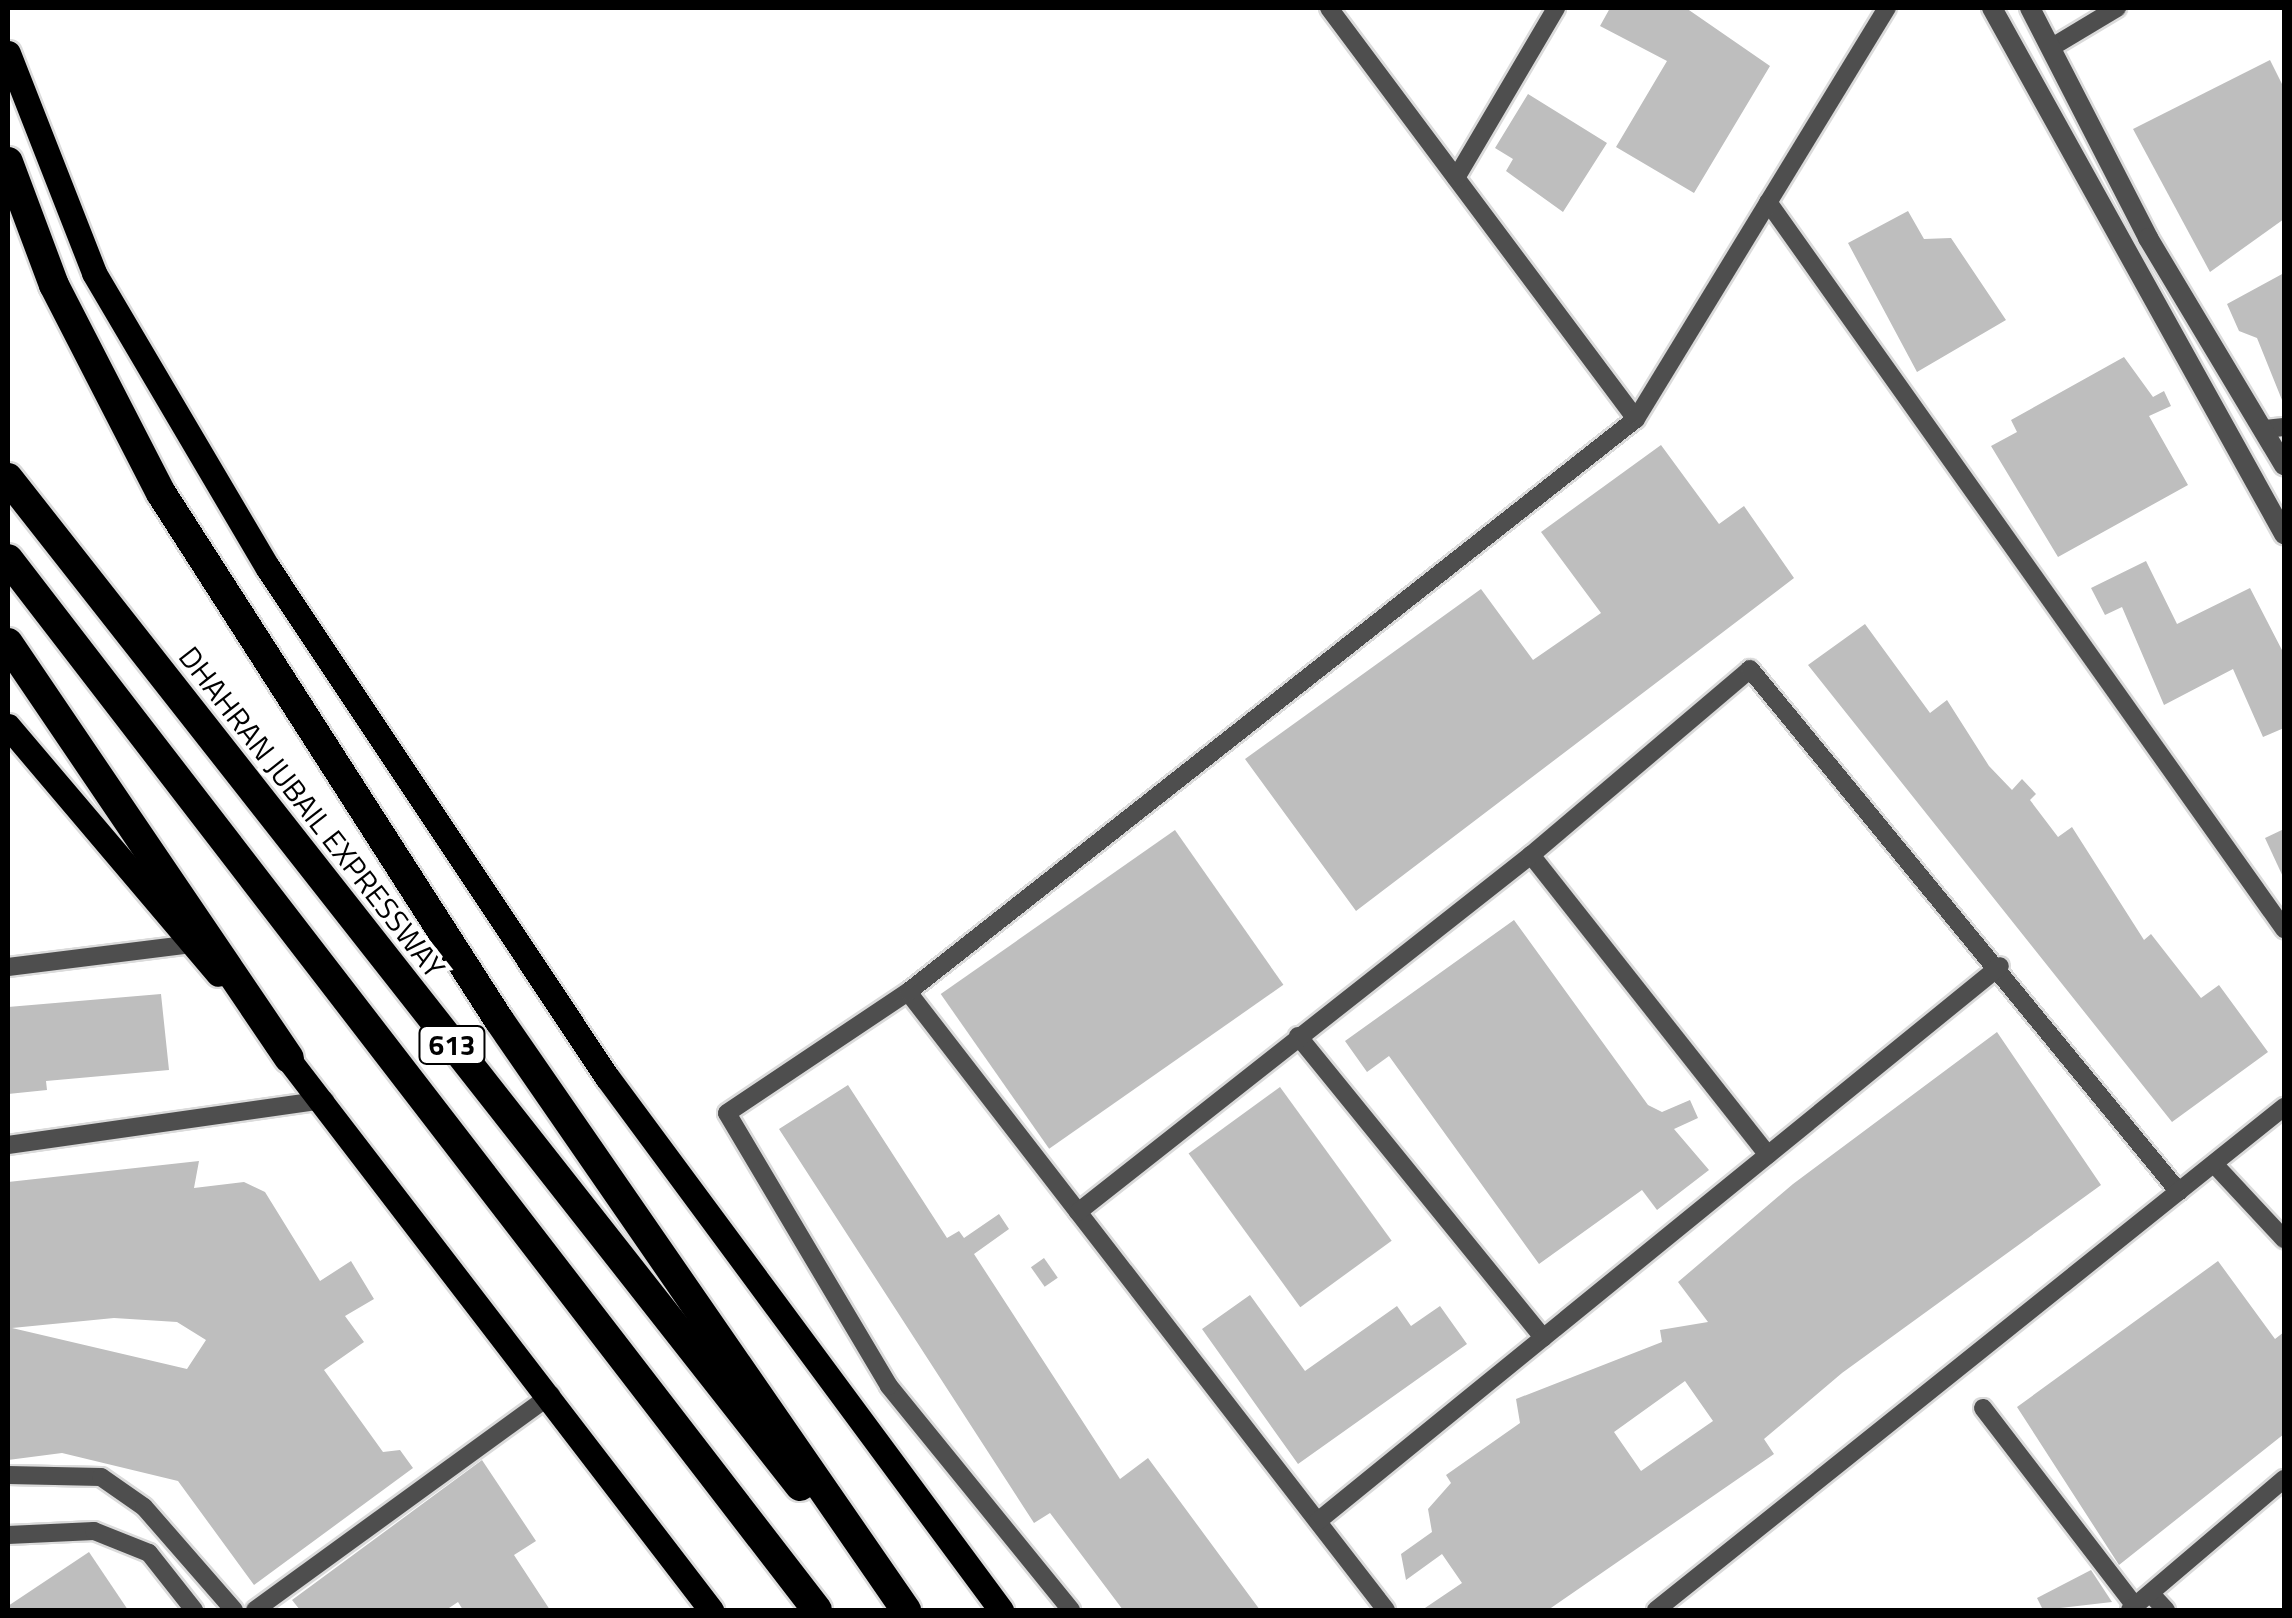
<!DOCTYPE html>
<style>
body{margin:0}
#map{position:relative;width:2292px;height:1618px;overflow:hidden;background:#fff;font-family:"Titillium Web",sans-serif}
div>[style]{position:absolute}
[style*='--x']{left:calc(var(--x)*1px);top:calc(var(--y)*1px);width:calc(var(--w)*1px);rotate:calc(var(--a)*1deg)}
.building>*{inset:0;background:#bebebe;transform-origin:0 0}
.roads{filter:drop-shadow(2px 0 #dbdbdb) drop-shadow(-2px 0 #dbdbdb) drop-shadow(0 2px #dbdbdb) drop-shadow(0 -2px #dbdbdb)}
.minor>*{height:18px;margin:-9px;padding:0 9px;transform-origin:9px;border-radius:9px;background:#4e4e4e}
.tertiary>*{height:20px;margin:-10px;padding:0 10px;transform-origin:10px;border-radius:10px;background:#4e4e4e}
.primary>*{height:25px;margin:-12.5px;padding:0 12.5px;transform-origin:12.5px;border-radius:12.5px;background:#000}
.motorway>*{height:30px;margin:-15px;padding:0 15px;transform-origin:15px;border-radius:15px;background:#000}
span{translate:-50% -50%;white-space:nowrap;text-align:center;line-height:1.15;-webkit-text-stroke:8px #fff;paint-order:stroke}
.shield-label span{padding:2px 8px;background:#fff;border:2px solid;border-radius:8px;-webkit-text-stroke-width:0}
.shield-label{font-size:28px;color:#000;font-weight:700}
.street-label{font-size:30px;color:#000}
.frame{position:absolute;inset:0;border:10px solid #000;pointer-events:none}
</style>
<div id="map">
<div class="building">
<i style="clip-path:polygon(1610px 8px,1686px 8px,1770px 66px,1694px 193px,1616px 147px,1667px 61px,1600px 26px)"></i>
<i style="clip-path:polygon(2270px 60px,2284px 88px,2284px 219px,2210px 272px,2133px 129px)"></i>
<i style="clip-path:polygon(1528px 94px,1607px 143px,1563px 212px,1506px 171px,1513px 159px,1495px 148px)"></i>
<i style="clip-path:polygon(1908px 211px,1924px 239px,1951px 238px,2006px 320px,1917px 372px,1848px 243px)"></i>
<i style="clip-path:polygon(2284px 273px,2284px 405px,2257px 338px,2239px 331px,2227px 304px)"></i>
<i style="clip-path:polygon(2124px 357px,2153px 397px,2164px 391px,2171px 406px,2149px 416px,2188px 485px,2058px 557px,1991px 446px,2017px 432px,2011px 420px)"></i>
<i style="clip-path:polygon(1661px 445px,1719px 524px,1744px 506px,1794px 578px,1356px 911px,1245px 759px,1481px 589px,1533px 660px,1601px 613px,1541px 532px)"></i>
<i style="clip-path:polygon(2146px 561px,2177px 624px,2250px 588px,2284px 654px,2284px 728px,2263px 737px,2233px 669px,2164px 705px,2122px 607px,2105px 615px,2091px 588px)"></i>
<i style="clip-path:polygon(1865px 624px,1930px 713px,1947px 700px,1989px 766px,2012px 790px,2022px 779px,2036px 794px,2030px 800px,2058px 837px,2072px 827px,2144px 940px,2151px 934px,2201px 998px,2219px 985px,2268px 1052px,2172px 1122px,1808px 665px)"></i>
<i style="clip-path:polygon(2284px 829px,2284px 879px,2265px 838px)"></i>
<i style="left:1175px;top:830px;width:189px;height:286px;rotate:55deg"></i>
<i style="clip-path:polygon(1514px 920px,1648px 1105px,1662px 1112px,1690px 1100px,1698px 1118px,1674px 1129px,1709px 1170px,1657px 1210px,1642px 1190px,1539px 1264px,1389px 1056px,1367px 1072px,1345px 1041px)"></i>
<i style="clip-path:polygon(161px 994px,169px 1070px,46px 1081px,47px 1090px,8px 1094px,8px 1007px)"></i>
<i style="clip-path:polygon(evenodd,1997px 1032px,2101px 1185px,1842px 1373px,1764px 1439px,1774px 1454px,1548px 1610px,1422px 1610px,1462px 1583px,1442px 1554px,1406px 1580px,1401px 1554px,1432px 1532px,1428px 1509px,1451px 1483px,1446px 1475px,1520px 1423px,1516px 1399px,1662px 1342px,1660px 1330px,1708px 1322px,1678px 1282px,1793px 1184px,1997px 1032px,1685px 1381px,1713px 1421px,1641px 1471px,1614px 1432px,1685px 1381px)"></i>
<i style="clip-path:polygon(848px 1085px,947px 1238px,959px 1231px,964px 1238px,999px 1214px,1009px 1229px,974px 1254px,1120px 1479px,1148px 1458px,1260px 1610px,1123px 1610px,1050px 1513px,1034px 1523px,779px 1129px)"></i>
<i style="left:1280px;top:1087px;width:190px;height:113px;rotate:54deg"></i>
<i style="clip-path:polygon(evenodd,199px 1161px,194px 1188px,244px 1182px,265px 1192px,320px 1281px,351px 1261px,374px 1299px,345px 1316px,364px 1342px,324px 1370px,383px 1452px,400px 1450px,413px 1468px,254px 1585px,178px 1481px,62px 1453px,8px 1460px,8px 1182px,199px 1161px,114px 1318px,177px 1322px,206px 1340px,187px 1369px,12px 1328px,114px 1318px)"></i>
<i style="left:1044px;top:1258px;width:24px;height:16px;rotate:55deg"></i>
<i style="clip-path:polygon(2218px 1261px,2275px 1339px,2284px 1332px,2284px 1434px,2119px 1565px,2017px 1407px)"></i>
<i style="clip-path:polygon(1250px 1295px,1305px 1371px,1397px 1306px,1411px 1326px,1440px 1306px,1467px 1344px,1298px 1464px,1202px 1329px)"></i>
<i style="clip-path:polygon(482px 1460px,536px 1541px,514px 1555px,550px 1610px,463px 1610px,458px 1602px,446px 1610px,300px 1610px,292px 1600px)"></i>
<i style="clip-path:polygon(89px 1552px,128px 1610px,8px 1610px,8px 1606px)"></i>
<i style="clip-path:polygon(2091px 1570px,2112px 1602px,2043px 1610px,2037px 1598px)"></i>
</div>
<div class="roads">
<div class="minor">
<i style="--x:1329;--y:8;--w:513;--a:53.24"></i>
<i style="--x:2052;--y:47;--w:76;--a:-31"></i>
<i style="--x:1456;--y:178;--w:197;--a:-59.5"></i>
<i style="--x:1768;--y:202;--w:892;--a:54.63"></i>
<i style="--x:2265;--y:429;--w:19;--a:-6"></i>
<i style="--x:1531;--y:855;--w:382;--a:51.7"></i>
<i style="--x:8;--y:967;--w:185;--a:-7.1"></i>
<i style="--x:908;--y:992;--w:781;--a:52.28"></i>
<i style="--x:1298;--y:1036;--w:389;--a:50.9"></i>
<i style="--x:8;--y:1145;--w:320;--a:-8.1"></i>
<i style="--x:2214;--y:1164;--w:103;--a:47"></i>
<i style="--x:1078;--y:1212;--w:577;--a:-38.24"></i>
<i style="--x:1531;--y:855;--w:287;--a:-40.3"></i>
<i style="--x:1750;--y:669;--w:676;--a:50.64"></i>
<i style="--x:1983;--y:1408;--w:250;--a:52.5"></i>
<i style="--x:8;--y:1475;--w:93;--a:1.2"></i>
<i style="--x:101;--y:1477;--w:52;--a:34.9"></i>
<i style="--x:144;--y:1507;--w:137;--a:48.9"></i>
<i style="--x:1318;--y:1521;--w:879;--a:-39.14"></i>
<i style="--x:8;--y:1535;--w:86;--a:-2.7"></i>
<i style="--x:94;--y:1531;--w:59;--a:21.8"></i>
<i style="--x:149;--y:1553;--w:73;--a:51.7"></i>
<i style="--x:2151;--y:1594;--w:22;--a:47"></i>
<i style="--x:255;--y:1610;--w:366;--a:-36"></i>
<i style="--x:1071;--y:1610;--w:289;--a:-129.1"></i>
<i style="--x:889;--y:1386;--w:317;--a:-120.7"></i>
<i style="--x:727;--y:1113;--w:218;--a:-33.8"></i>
<i style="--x:908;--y:992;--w:926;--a:-38.21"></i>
<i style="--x:1636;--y:419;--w:482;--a:-58.6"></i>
<i style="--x:1656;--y:1610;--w:805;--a:-38.69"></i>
<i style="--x:2130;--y:1610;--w:202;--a:-40.4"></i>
</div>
<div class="tertiary">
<i style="--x:1992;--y:8;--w:602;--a:60.96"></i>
<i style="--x:2030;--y:8;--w:259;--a:62.8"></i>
<i style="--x:2148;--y:238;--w:265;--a:59.1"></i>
</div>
<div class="primary">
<i style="--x:8;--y:53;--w:236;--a:68.6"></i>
<i style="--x:94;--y:273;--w:342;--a:59.5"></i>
<i style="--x:268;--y:568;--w:612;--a:56.34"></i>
<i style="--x:607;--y:1077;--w:663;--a:53.53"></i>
<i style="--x:8;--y:726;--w:325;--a:49.7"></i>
<i style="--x:276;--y:1043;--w:715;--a:52.5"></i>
</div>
<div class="motorway">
<i style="--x:8;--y:162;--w:131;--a:69.5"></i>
<i style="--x:54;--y:285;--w:234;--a:62.8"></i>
<i style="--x:161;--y:493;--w:626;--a:57.33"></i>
<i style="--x:499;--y:1020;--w:717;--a:55.4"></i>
<i style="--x:8;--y:478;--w:1282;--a:51.84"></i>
<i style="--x:8;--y:559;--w:1326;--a:52.41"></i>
<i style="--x:8;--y:643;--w:501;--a:55.9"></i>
</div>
</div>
<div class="shield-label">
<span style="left:452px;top:1045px">613</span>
</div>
<div class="street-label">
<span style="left:312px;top:812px;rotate:52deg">DHAHRAN JUBAIL EXPRESSWAY</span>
</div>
<div class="frame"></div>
</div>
